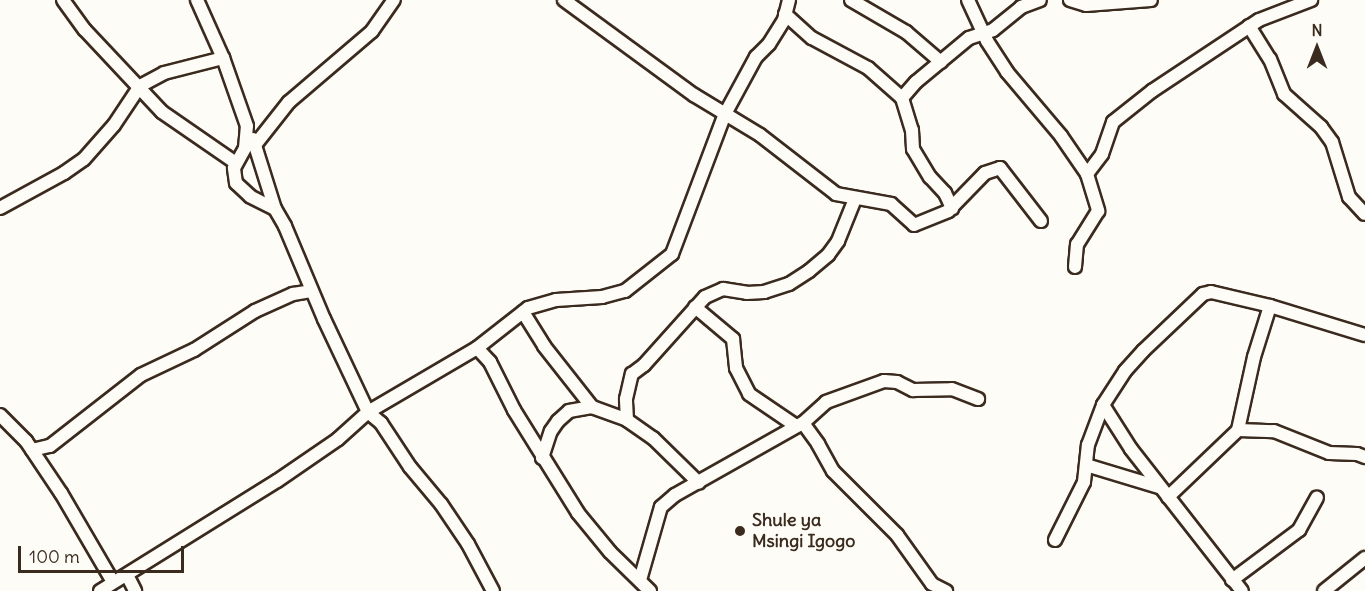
<!DOCTYPE html>
<style>
body{margin:0}
#map{position:relative;width:1365px;height:591px;overflow:hidden;background:#fdfcf7;font-family:Delius,sans-serif}
div>[style]{position:absolute}
[style*='--x']{left:calc(var(--x)*1px);top:calc(var(--y)*1px);width:calc(var(--w)*1px);rotate:calc(var(--a)*1deg)}
.roads{filter:drop-shadow(2px 0 #3b2a1e) drop-shadow(-2px 0 #3b2a1e) drop-shadow(0 2px #3b2a1e) drop-shadow(0 -2px #3b2a1e)}
.minor>*{height:12px;margin:-6px;padding:0 6px;transform-origin:6px;border-radius:6px;background:#fdfcf7}
.dots>*{width:16px;height:16px;translate:-50% -50%;box-sizing:border-box;border:3px solid #fdfcf7;border-radius:50%}
span{translate:-50% -50%;white-space:nowrap;text-align:center;line-height:1.15;-webkit-text-stroke:6px #fdfcf7;paint-order:stroke}
.poi-label{font-size:18px;color:#3b2a1e;font-weight:700}
.left{translate:0 -50%;text-align:left}
.north{position:absolute;left:1287px;top:18px;width:60px;height:60px;-webkit-text-stroke:4px #fdfcf7;paint-order:stroke;rotate:0deg;font-size:16px;font-weight:700;line-height:24px;text-align:center;color:#3b2a1e}
.north::after{content:'';display:block;margin:auto;width:21px;height:27px;background:#3b2a1e;clip-path:polygon(50% 0,100% 100%,50% 72%,0 100%)}
.scale{position:absolute;left:18px;top:546px;width:166px;height:27px;box-sizing:border-box;border:3px solid #3b2a1e;border-top:0;padding-left:8px;font-size:18px;line-height:21px;white-space:nowrap;color:#3b2a1e;-webkit-text-stroke:4px #fdfcf7;paint-order:stroke}
</style>
<div id="map">
<div class="roads">
<div class="minor">
<i style="--x:63;--y:0;--w:37;--a:54"></i>
<i style="--x:85;--y:30;--w:112;--a:46.8"></i>
<i style="--x:162;--y:112;--w:90;--a:34.6"></i>
<i style="--x:564;--y:0;--w:161;--a:36.2"></i>
<i style="--x:694;--y:95;--w:77;--a:31.2"></i>
<i style="--x:760;--y:135;--w:96;--a:37.8"></i>
<i style="--x:836;--y:194;--w:56;--a:10.3"></i>
<i style="--x:891;--y:204;--w:31;--a:42"></i>
<i style="--x:914;--y:225;--w:37;--a:-22"></i>
<i style="--x:948;--y:211;--w:53;--a:-45.8"></i>
<i style="--x:985;--y:173;--w:16;--a:-18"></i>
<i style="--x:1000;--y:168;--w:67;--a:52.3"></i>
<i style="--x:851;--y:0;--w:64;--a:30.2"></i>
<i style="--x:906;--y:32;--w:46;--a:40.6"></i>
<i style="--x:968;--y:0;--w:45;--a:65.1"></i>
<i style="--x:987;--y:41;--w:37;--a:57"></i>
<i style="--x:1007;--y:72;--w:84;--a:49.8"></i>
<i style="--x:1061;--y:136;--w:46;--a:55.6"></i>
<i style="--x:1087;--y:174;--w:39;--a:73"></i>
<i style="--x:1098;--y:211;--w:39;--a:122"></i>
<i style="--x:1077;--y:244;--w:23;--a:95"></i>
<i style="--x:1070;--y:0;--w:17;--a:17"></i>
<i style="--x:1086;--y:5;--w:65;--a:-4.4"></i>
<i style="--x:785;--y:14;--w:36;--a:42"></i>
<i style="--x:812;--y:38;--w:64;--a:28.2"></i>
<i style="--x:868;--y:68;--w:45;--a:41.4"></i>
<i style="--x:902;--y:98;--w:34;--a:73"></i>
<i style="--x:912;--y:130;--w:19;--a:87"></i>
<i style="--x:913;--y:149;--w:33;--a:59"></i>
<i style="--x:930;--y:177;--w:22;--a:47"></i>
<i style="--x:945;--y:193;--w:17;--a:65"></i>
<i style="--x:1249;--y:26;--w:39;--a:58"></i>
<i style="--x:1270;--y:59;--w:38;--a:68"></i>
<i style="--x:1284;--y:94;--w:50;--a:41.7"></i>
<i style="--x:1321;--y:127;--w:19;--a:54"></i>
<i style="--x:1332;--y:142;--w:58;--a:72.8"></i>
<i style="--x:1349;--y:197;--w:23;--a:47"></i>
<i style="--x:902;--y:98;--w:21;--a:-49"></i>
<i style="--x:916;--y:82;--w:69;--a:-39.7"></i>
<i style="--x:969;--y:38;--w:25;--a:-18"></i>
<i style="--x:993;--y:30;--w:36;--a:-39"></i>
<i style="--x:1021;--y:7;--w:20;--a:-20"></i>
<i style="--x:253;--y:139;--w:73;--a:72.6"></i>
<i style="--x:255;--y:145;--w:55;--a:-51.7"></i>
<i style="--x:289;--y:102;--w:109;--a:-40.5"></i>
<i style="--x:372;--y:31;--w:38;--a:-55"></i>
<i style="--x:1087;--y:174;--w:25;--a:-53"></i>
<i style="--x:1102;--y:154;--w:34;--a:-71"></i>
<i style="--x:1113;--y:122;--w:50;--a:-38.5"></i>
<i style="--x:1152;--y:91;--w:128;--a:-33.6"></i>
<i style="--x:1259;--y:20;--w:56;--a:-21"></i>
<i style="--x:0;--y:208;--w:73;--a:-28.7"></i>
<i style="--x:64;--y:173;--w:24;--a:-35"></i>
<i style="--x:84;--y:159;--w:45;--a:-48.6"></i>
<i style="--x:114;--y:125;--w:47;--a:-56.3"></i>
<i style="--x:140;--y:86;--w:27;--a:-28"></i>
<i style="--x:164;--y:73;--w:61;--a:-14.3"></i>
<i style="--x:1270;--y:306;--w:53;--a:107.4"></i>
<i style="--x:1254;--y:357;--w:75;--a:102.4"></i>
<i style="--x:1238;--y:430;--w:36;--a:2"></i>
<i style="--x:1274;--y:431;--w:59;--a:21.8"></i>
<i style="--x:1329;--y:453;--w:28;--a:2"></i>
<i style="--x:1357;--y:454;--w:9;--a:21"></i>
<i style="--x:695;--y:307;--w:50;--a:40.1"></i>
<i style="--x:733;--y:339;--w:29;--a:84"></i>
<i style="--x:736;--y:368;--w:29;--a:63"></i>
<i style="--x:749;--y:394;--w:57;--a:34.2"></i>
<i style="--x:523;--y:312;--w:40;--a:58"></i>
<i style="--x:544;--y:346;--w:78;--a:51.8"></i>
<i style="--x:477;--y:348;--w:65;--a:-38.1"></i>
<i style="--x:528;--y:308;--w:29;--a:-16"></i>
<i style="--x:556;--y:300;--w:46;--a:-3.7"></i>
<i style="--x:602;--y:297;--w:24;--a:-15"></i>
<i style="--x:625;--y:291;--w:60;--a:-38.2"></i>
<i style="--x:672;--y:254;--w:150;--a:-69.3"></i>
<i style="--x:725;--y:114;--w:65;--a:-61.5"></i>
<i style="--x:756;--y:57;--w:18;--a:-45"></i>
<i style="--x:769;--y:44;--w:28;--a:-58"></i>
<i style="--x:784;--y:20;--w:21;--a:-76"></i>
<i style="--x:1103;--y:405;--w:52;--a:57.5"></i>
<i style="--x:1131;--y:449;--w:180;--a:52"></i>
<i style="--x:0;--y:415;--w:37;--a:45"></i>
<i style="--x:26;--y:441;--w:63;--a:56.1"></i>
<i style="--x:61;--y:493;--w:103;--a:59.7"></i>
<i style="--x:627;--y:420;--w:21;--a:-93"></i>
<i style="--x:626;--y:399;--w:26;--a:-77"></i>
<i style="--x:632;--y:374;--w:15;--a:-37"></i>
<i style="--x:644;--y:365;--w:91;--a:-48.1"></i>
<i style="--x:705;--y:297;--w:20;--a:-24"></i>
<i style="--x:723;--y:289;--w:24;--a:9"></i>
<i style="--x:747;--y:293;--w:17;--a:-3"></i>
<i style="--x:764;--y:292;--w:26;--a:-18"></i>
<i style="--x:789;--y:284;--w:24;--a:-33"></i>
<i style="--x:809;--y:271;--w:25;--a:-40"></i>
<i style="--x:828;--y:255;--w:17;--a:-54"></i>
<i style="--x:838;--y:241;--w:45;--a:-68"></i>
<i style="--x:803;--y:423;--w:26;--a:54"></i>
<i style="--x:818;--y:444;--w:31;--a:61"></i>
<i style="--x:833;--y:471;--w:91;--a:45"></i>
<i style="--x:897;--y:535;--w:60;--a:54.5"></i>
<i style="--x:932;--y:584;--w:16;--a:27"></i>
<i style="--x:32;--y:450;--w:18;--a:-13"></i>
<i style="--x:50;--y:446;--w:115;--a:-38"></i>
<i style="--x:141;--y:375;--w:59;--a:-25.3"></i>
<i style="--x:194;--y:350;--w:72;--a:-32.6"></i>
<i style="--x:255;--y:311;--w:42;--a:-24.1"></i>
<i style="--x:293;--y:294;--w:18;--a:-9"></i>
<i style="--x:542;--y:458;--w:28;--a:-72"></i>
<i style="--x:551;--y:431;--w:12;--a:-55"></i>
<i style="--x:558;--y:421;--w:15;--a:-42"></i>
<i style="--x:569;--y:411;--w:23;--a:-10"></i>
<i style="--x:592;--y:407;--w:37;--a:20"></i>
<i style="--x:627;--y:420;--w:32;--a:35"></i>
<i style="--x:653;--y:438;--w:64;--a:44.4"></i>
<i style="--x:1086;--y:465;--w:76;--a:16.8"></i>
<i style="--x:1168;--y:497;--w:97;--a:-43.7"></i>
<i style="--x:1055;--y:540;--w:65;--a:-63.4"></i>
<i style="--x:1084;--y:482;--w:37;--a:-84"></i>
<i style="--x:1088;--y:445;--w:43;--a:-69.4"></i>
<i style="--x:1103;--y:405;--w:40;--a:-57.1"></i>
<i style="--x:1125;--y:371;--w:27;--a:-48"></i>
<i style="--x:1143;--y:351;--w:83;--a:-43.5"></i>
<i style="--x:1203;--y:294;--w:8;--a:-14"></i>
<i style="--x:1211;--y:292;--w:61;--a:13.3"></i>
<i style="--x:1270;--y:306;--w:99;--a:17"></i>
<i style="--x:127;--y:575;--w:18;--a:63"></i>
<i style="--x:640;--y:580;--w:76;--a:-74"></i>
<i style="--x:661;--y:507;--w:18;--a:-41"></i>
<i style="--x:675;--y:495;--w:147;--a:-29.4"></i>
<i style="--x:803;--y:423;--w:31;--a:-42"></i>
<i style="--x:826;--y:402;--w:62;--a:-19.9"></i>
<i style="--x:884;--y:381;--w:13;--a:4"></i>
<i style="--x:897;--y:382;--w:18;--a:27"></i>
<i style="--x:913;--y:390;--w:39;--a:-1"></i>
<i style="--x:952;--y:389;--w:28;--a:21"></i>
<i style="--x:1232;--y:580;--w:84;--a:-36.7"></i>
<i style="--x:1299;--y:530;--w:37;--a:-61"></i>
<i style="--x:100;--y:591;--w:208;--a:-31.9"></i>
<i style="--x:277;--y:481;--w:74;--a:-34.5"></i>
<i style="--x:338;--y:439;--w:40;--a:-42"></i>
<i style="--x:368;--y:412;--w:103;--a:-115.3"></i>
<i style="--x:324;--y:319;--w:101;--a:-112.8"></i>
<i style="--x:285;--y:226;--w:20;--a:-120"></i>
<i style="--x:275;--y:209;--w:28;--a:-153"></i>
<i style="--x:250;--y:196;--w:19;--a:-137"></i>
<i style="--x:236;--y:183;--w:15;--a:-98"></i>
<i style="--x:234;--y:168;--w:23;--a:-61"></i>
<i style="--x:245;--y:148;--w:22;--a:-85"></i>
<i style="--x:247;--y:126;--w:72;--a:-109.4"></i>
<i style="--x:223;--y:58;--w:64;--a:-114.1"></i>
<i style="--x:493;--y:591;--w:53;--a:-118"></i>
<i style="--x:468;--y:544;--w:48;--a:-124"></i>
<i style="--x:441;--y:504;--w:48;--a:-130"></i>
<i style="--x:410;--y:467;--w:53;--a:-123.4"></i>
<i style="--x:381;--y:423;--w:17;--a:-140"></i>
<i style="--x:368;--y:412;--w:126;--a:-30.4"></i>
<i style="--x:477;--y:348;--w:19;--a:47"></i>
<i style="--x:490;--y:362;--w:54;--a:63.4"></i>
<i style="--x:514;--y:410;--w:121;--a:58.1"></i>
<i style="--x:578;--y:513;--w:50;--a:50.6"></i>
<i style="--x:610;--y:552;--w:56;--a:44.3"></i>
<i style="--x:1324;--y:591;--w:53;--a:-38.8"></i>
</div>
</div>
<div class="dots">
<i style="left:740px;top:531px;background:#3b2a1e"></i>
</div>
<div class="poi-label">
<span class="left" style="left:752px;top:531px">Shule ya<br>Msingi Igogo</span>
</div>
<div class="north">N</div>
<div class="scale">100 m</div>
</div>
